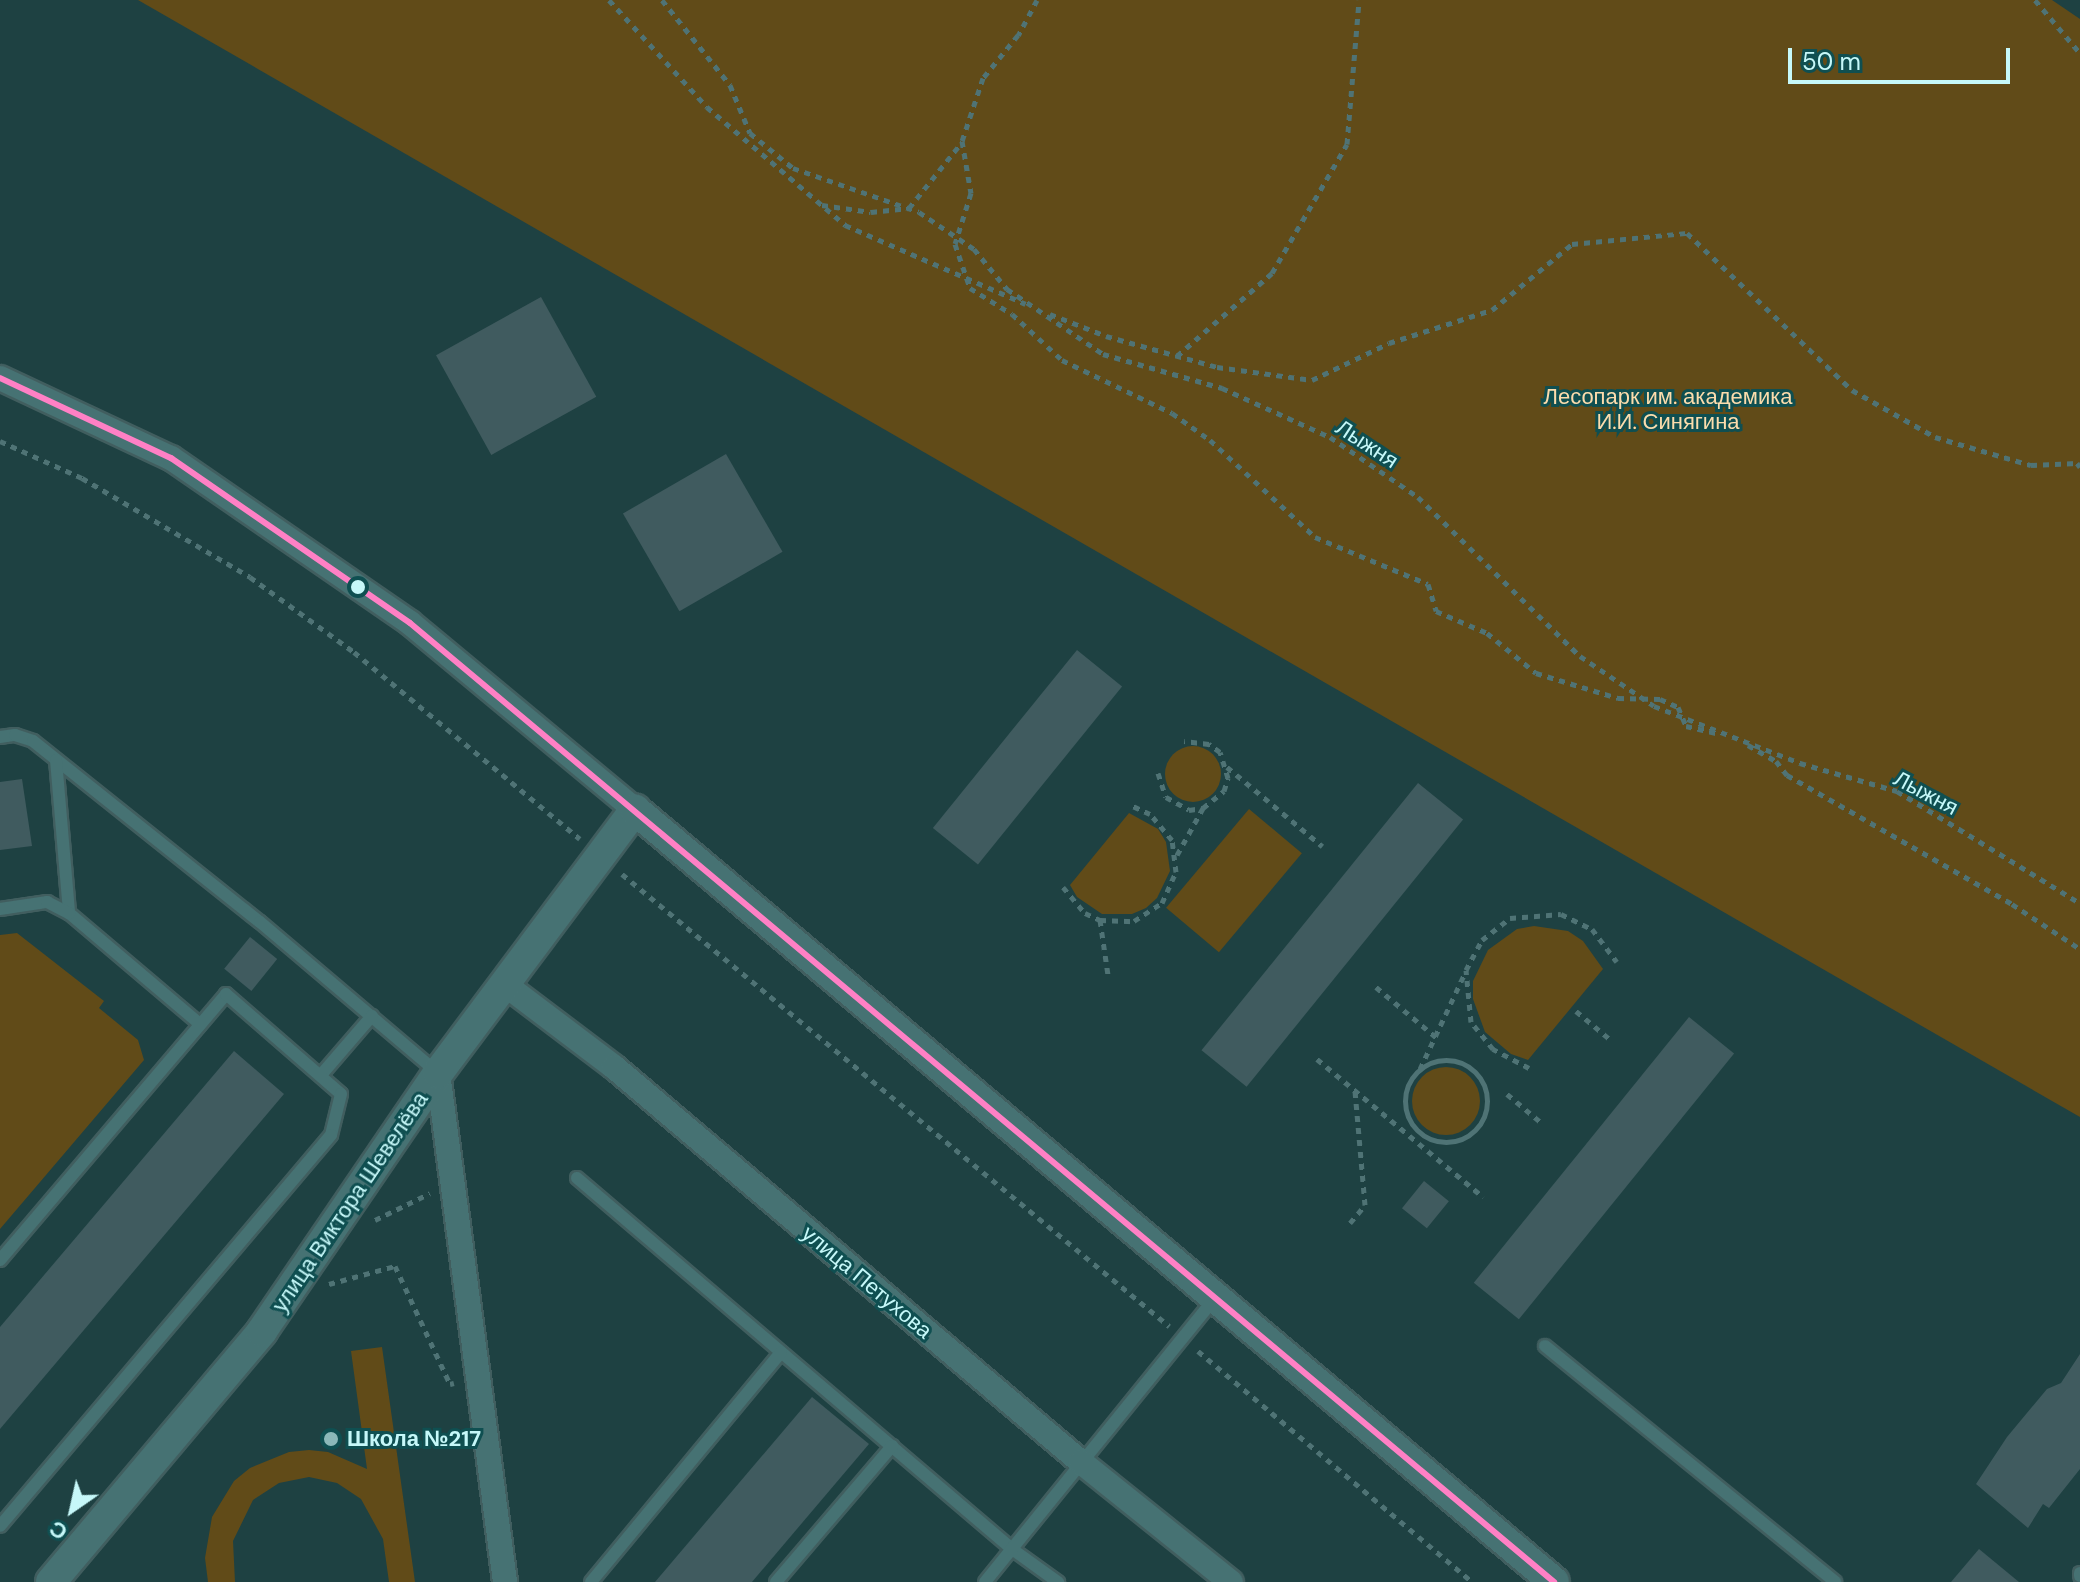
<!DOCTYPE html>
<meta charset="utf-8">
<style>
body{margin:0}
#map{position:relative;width:2080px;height:1582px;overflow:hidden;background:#1e4142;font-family:"DM Sans",sans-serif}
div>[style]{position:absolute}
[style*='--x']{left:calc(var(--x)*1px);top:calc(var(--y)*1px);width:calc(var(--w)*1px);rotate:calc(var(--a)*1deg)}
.green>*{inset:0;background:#614b18;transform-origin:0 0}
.round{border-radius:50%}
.building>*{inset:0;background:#405b5f;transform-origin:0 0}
.path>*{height:5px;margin-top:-2.5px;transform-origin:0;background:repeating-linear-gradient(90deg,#4f7375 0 6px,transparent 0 12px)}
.path>.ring{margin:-2.5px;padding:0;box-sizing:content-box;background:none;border:5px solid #4f7375;border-radius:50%}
.roads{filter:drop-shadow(2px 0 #415e5f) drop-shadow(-2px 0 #415e5f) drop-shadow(0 2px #415e5f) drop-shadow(0 -2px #415e5f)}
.service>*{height:12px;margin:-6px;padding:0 6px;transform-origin:6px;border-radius:6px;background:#467273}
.minor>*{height:24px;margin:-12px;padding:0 12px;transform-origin:12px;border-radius:12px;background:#467273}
.tertiary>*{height:30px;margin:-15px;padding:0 15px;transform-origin:15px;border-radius:15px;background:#467273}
.bus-1>*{height:6px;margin:-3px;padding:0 3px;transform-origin:3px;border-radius:3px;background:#ff80c5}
.dots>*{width:22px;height:22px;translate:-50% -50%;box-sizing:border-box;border:4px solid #0f4f51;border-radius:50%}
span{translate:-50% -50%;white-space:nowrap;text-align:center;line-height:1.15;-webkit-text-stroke:6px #0f4f51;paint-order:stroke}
.park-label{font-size:22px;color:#fcdcac}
.street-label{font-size:22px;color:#c6f8f9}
.poi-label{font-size:22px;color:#c6f8f9;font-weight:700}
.left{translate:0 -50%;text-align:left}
.north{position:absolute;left:32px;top:1470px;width:80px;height:80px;-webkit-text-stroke:6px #0f4f51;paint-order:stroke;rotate:214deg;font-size:22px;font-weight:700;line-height:32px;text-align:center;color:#c6f8f9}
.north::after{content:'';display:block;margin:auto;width:28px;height:36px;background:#c6f8f9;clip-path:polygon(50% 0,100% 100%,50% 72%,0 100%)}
.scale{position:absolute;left:1788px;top:48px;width:222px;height:36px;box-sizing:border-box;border:4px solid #c6f8f9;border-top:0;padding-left:10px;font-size:24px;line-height:28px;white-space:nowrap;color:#c6f8f9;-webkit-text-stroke:6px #0f4f51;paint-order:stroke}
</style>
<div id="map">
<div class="green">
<i style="clip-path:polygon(138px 0,2052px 0,2080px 19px,2080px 1117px)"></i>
<i class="round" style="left:1165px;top:746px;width:56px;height:56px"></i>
<i style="left:1249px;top:809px;width:69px;height:129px;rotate:40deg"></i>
<i style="clip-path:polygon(1129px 813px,1158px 829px,1166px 842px,1170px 871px,1157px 898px,1146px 908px,1132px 914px,1102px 914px,1077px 897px,1070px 885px)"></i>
<i style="clip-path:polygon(1534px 926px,1568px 931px,1583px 941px,1603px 969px,1528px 1060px,1511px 1054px,1485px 1032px,1473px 999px,1473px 981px,1488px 950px,1517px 929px)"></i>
<i style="clip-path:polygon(17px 933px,104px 1001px,99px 1008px,138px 1040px,144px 1060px,0 1229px,0 935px)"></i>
<i class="round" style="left:1412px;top:1067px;width:68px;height:68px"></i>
<i style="clip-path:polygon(382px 1347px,415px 1582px,389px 1582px,383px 1539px,361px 1499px,337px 1483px,309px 1477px,279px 1483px,253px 1500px,233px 1541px,235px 1582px,208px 1582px,205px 1558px,212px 1517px,234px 1481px,250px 1468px,289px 1452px,309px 1450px,328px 1452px,367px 1469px,351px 1351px)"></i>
</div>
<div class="building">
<i style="left:541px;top:297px;width:114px;height:120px;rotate:61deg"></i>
<i style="left:726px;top:454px;width:113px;height:119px;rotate:60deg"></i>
<i style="left:1077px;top:650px;width:58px;height:229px;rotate:39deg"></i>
<i style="clip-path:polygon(22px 779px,32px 846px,0 850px,0 782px)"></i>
<i style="left:1418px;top:783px;width:58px;height:344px;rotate:39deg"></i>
<i style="left:250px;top:937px;width:35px;height:41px;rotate:39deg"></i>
<i style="left:1689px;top:1017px;width:58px;height:342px;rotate:39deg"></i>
<i style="clip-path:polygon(234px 1051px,284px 1094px,0 1429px,0 1327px)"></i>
<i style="left:1424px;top:1181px;width:32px;height:35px;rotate:39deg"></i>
<i style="clip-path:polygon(2080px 1354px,2080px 1469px,2049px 1508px,2043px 1504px,2028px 1528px,1976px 1484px,2007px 1437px,2047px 1389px,2061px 1383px)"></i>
<i style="clip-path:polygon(812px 1397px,869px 1444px,752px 1582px,655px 1582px)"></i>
<i style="clip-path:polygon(1979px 1549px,2019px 1582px,1951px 1582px)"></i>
</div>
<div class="path">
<i style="--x:609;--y:0;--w:145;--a:47.5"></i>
<i style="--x:707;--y:107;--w:182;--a:40.5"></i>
<i style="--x:845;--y:225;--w:197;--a:23.6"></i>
<i style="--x:662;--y:0;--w:109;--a:51.3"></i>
<i style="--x:730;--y:85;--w:52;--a:67.4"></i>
<i style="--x:750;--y:133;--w:55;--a:39.1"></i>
<i style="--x:793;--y:168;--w:133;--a:19.2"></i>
<i style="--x:919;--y:212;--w:66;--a:33.9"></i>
<i style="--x:974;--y:249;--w:52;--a:50.5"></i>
<i style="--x:1007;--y:289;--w:116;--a:34.1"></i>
<i style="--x:1103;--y:354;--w:124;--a:15.9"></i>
<i style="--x:1222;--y:388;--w:119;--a:24.4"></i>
<i style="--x:1330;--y:437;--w:107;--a:34.3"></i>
<i style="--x:1418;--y:497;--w:227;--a:44.5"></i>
<i style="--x:1580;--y:656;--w:89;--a:34"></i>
<i style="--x:1654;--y:706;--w:157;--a:21.3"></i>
<i style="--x:1800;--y:763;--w:101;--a:16.1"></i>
<i style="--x:1897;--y:791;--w:215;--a:31.5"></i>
<i style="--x:1037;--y:0;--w:40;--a:118"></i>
<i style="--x:1018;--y:35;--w:55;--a:129.1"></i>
<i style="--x:983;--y:78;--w:66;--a:108.4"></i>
<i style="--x:962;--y:141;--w:53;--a:80.2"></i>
<i style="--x:971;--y:193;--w:53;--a:107.4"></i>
<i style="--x:955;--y:244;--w:46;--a:71.2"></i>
<i style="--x:970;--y:288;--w:49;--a:31.8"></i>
<i style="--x:1012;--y:314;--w:68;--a:42.6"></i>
<i style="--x:1062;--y:360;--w:122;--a:25.7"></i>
<i style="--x:1172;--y:413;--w:47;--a:35.4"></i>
<i style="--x:1210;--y:440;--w:143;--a:42.7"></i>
<i style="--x:1315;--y:537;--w:122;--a:22.6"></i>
<i style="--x:1428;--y:584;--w:28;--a:73"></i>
<i style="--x:1436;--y:611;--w:56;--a:23.3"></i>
<i style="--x:1487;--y:633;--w:63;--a:39.2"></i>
<i style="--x:1536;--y:673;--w:86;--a:17"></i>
<i style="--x:1618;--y:698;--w:42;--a:1.4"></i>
<i style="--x:1660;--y:699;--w:20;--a:24"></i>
<i style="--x:1678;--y:707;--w:21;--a:67"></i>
<i style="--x:1686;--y:726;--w:32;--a:13"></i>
<i style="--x:2035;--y:0;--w:70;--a:49.7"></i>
<i style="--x:822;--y:205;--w:49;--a:8.1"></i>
<i style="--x:871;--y:212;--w:38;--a:-6"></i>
<i style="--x:909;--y:208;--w:85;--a:-51.2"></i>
<i style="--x:1050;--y:314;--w:60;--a:21.4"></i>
<i style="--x:1106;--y:336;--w:115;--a:15.6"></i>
<i style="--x:1217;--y:367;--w:96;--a:7.8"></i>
<i style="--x:1312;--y:380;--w:85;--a:-25.7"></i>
<i style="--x:1389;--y:343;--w:108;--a:-17.8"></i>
<i style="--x:1492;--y:310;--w:104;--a:-39.5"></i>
<i style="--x:1572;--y:244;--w:116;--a:-5.5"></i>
<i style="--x:1687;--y:233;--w:228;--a:43.6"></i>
<i style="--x:1852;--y:390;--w:95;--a:29.5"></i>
<i style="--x:1935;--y:437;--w:100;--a:16.3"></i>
<i style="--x:2031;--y:465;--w:46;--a:-2.5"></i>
<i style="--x:2077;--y:463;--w:5;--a:53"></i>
<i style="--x:1177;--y:356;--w:126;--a:-41.1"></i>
<i style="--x:1272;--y:273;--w:149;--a:-59.8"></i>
<i style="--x:1347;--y:144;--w:144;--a:-85.2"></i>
<i style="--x:0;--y:441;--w:90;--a:24.3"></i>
<i style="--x:82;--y:478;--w:195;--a:30.5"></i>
<i style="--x:250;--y:577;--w:128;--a:35.8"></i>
<i style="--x:354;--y:652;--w:293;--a:39.6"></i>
<i style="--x:1748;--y:745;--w:32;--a:30"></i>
<i style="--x:1776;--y:761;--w:18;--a:52"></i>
<i style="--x:1787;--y:775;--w:259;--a:29.8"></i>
<i style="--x:2012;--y:904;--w:82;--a:33.5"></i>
<i style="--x:1227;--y:767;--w:124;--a:39.7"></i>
<i style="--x:1158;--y:773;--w:25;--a:72"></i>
<i style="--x:1166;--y:797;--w:26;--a:29"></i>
<i style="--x:1189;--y:810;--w:14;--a:-8"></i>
<i style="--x:1203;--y:808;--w:27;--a:-39"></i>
<i style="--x:1224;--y:791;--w:14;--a:-73"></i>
<i style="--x:1228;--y:778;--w:27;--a:-107"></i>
<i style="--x:1220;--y:752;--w:14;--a:-144"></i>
<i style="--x:1209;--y:744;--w:25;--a:-173"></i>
<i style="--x:1177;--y:855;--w:54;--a:-61"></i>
<i style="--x:622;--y:874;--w:710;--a:39.57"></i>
<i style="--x:1063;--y:887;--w:34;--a:50"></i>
<i style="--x:1085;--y:913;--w:17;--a:25"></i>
<i style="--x:1100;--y:920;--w:34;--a:2"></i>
<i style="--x:1134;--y:921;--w:33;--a:-33"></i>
<i style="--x:1162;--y:903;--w:34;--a:-66"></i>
<i style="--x:1176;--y:872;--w:32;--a:-97"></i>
<i style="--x:1172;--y:840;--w:34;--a:-130"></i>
<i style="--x:1150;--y:814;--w:21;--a:-155"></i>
<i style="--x:1100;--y:920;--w:56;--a:81.7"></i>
<i style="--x:1376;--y:987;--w:80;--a:39.9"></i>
<i style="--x:1576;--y:1011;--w:47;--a:39.8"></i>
<i style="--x:1317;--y:1059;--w:216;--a:39.7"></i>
<i class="ring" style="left:1405px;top:1060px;width:77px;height:77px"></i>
<i style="--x:1529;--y:1068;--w:41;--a:-152.2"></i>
<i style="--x:1493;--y:1049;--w:35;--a:-129"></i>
<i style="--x:1471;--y:1022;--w:52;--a:-95.5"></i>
<i style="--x:1466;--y:970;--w:34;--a:-62"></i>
<i style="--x:1482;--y:940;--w:36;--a:-38"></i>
<i style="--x:1510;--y:918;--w:51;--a:-4.5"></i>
<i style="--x:1561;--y:914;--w:34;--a:26"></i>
<i style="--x:1592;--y:929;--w:41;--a:52.9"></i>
<i style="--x:1420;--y:1069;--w:106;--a:-64.9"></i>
<i style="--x:1507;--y:1094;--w:47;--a:39.8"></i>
<i style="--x:375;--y:1220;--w:61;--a:-26.1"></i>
<i style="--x:1350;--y:1223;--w:23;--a:-50"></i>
<i style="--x:1365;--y:1205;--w:115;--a:-95"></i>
<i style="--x:329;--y:1284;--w:68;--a:-15.3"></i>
<i style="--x:395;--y:1266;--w:130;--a:65"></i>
<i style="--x:450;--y:1384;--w:4;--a:-14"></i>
<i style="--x:1198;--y:1351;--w:358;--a:40.1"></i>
</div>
<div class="roads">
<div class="service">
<i style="--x:0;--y:737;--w:15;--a:-8"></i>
<i style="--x:15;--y:735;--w:19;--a:18"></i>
<i style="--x:33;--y:741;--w:290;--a:38.6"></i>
<i style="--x:260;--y:922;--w:233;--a:40.3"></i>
<i style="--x:56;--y:760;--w:154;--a:85.1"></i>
<i style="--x:69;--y:913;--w:172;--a:40.3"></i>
<i style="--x:0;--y:909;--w:48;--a:-8.5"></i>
<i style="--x:47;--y:902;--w:25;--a:27"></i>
<i style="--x:321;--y:1075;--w:78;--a:-49.2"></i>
<i style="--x:577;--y:1178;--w:572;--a:40.46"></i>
<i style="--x:1012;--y:1549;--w:57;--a:35.7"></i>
<i style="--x:0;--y:1260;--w:349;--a:-49.6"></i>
<i style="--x:226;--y:994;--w:152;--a:41"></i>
<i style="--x:341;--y:1094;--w:42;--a:103.7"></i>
<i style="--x:331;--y:1135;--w:512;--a:130.25"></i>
<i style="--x:1545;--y:1346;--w:374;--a:39.1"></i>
<i style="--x:2080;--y:1573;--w:3;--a:90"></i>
<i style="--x:591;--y:1582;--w:298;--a:-50.4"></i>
<i style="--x:776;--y:1582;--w:179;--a:-49.5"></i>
<i style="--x:985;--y:1582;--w:364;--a:-51"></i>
</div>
<div class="minor">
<i style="--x:0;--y:378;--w:189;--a:25.1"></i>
<i style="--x:171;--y:458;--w:290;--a:34.6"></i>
<i style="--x:410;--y:623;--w:293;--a:39.7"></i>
<i style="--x:503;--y:983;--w:139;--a:37.1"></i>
<i style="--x:614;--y:1067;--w:612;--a:40.23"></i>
<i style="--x:1081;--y:1462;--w:192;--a:38.7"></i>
<i style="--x:438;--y:1073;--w:513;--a:82.5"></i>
</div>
<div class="tertiary">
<i style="--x:51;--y:1582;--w:328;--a:-49.9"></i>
<i style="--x:262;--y:1331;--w:312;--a:-55.7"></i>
<i style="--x:438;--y:1073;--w:329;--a:-53.2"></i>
<i style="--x:635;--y:810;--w:1200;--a:40.03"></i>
</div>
</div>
<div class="bus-1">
<i style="--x:0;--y:378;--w:189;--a:25.1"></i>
<i style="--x:171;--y:458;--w:290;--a:34.6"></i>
<i style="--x:410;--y:623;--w:1493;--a:39.97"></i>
</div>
<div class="dots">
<i style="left:358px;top:587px;background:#c6f8f9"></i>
<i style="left:331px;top:1439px;background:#8bb8b9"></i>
</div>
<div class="park-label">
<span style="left:1668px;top:409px">Лесопарк им. академика<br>И.И. Синягина</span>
</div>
<div class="street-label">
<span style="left:1367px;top:444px;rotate:33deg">Лыжня</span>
<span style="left:1926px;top:793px;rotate:28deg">Лыжня</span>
<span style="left:350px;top:1202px;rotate:-56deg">улица Виктора Шевелёва</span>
<span style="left:867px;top:1282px;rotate:40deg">улица Петухова</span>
</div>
<div class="poi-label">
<span class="left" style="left:347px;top:1439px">Школа №217</span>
</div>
<div class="north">С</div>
<div class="scale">50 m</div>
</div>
